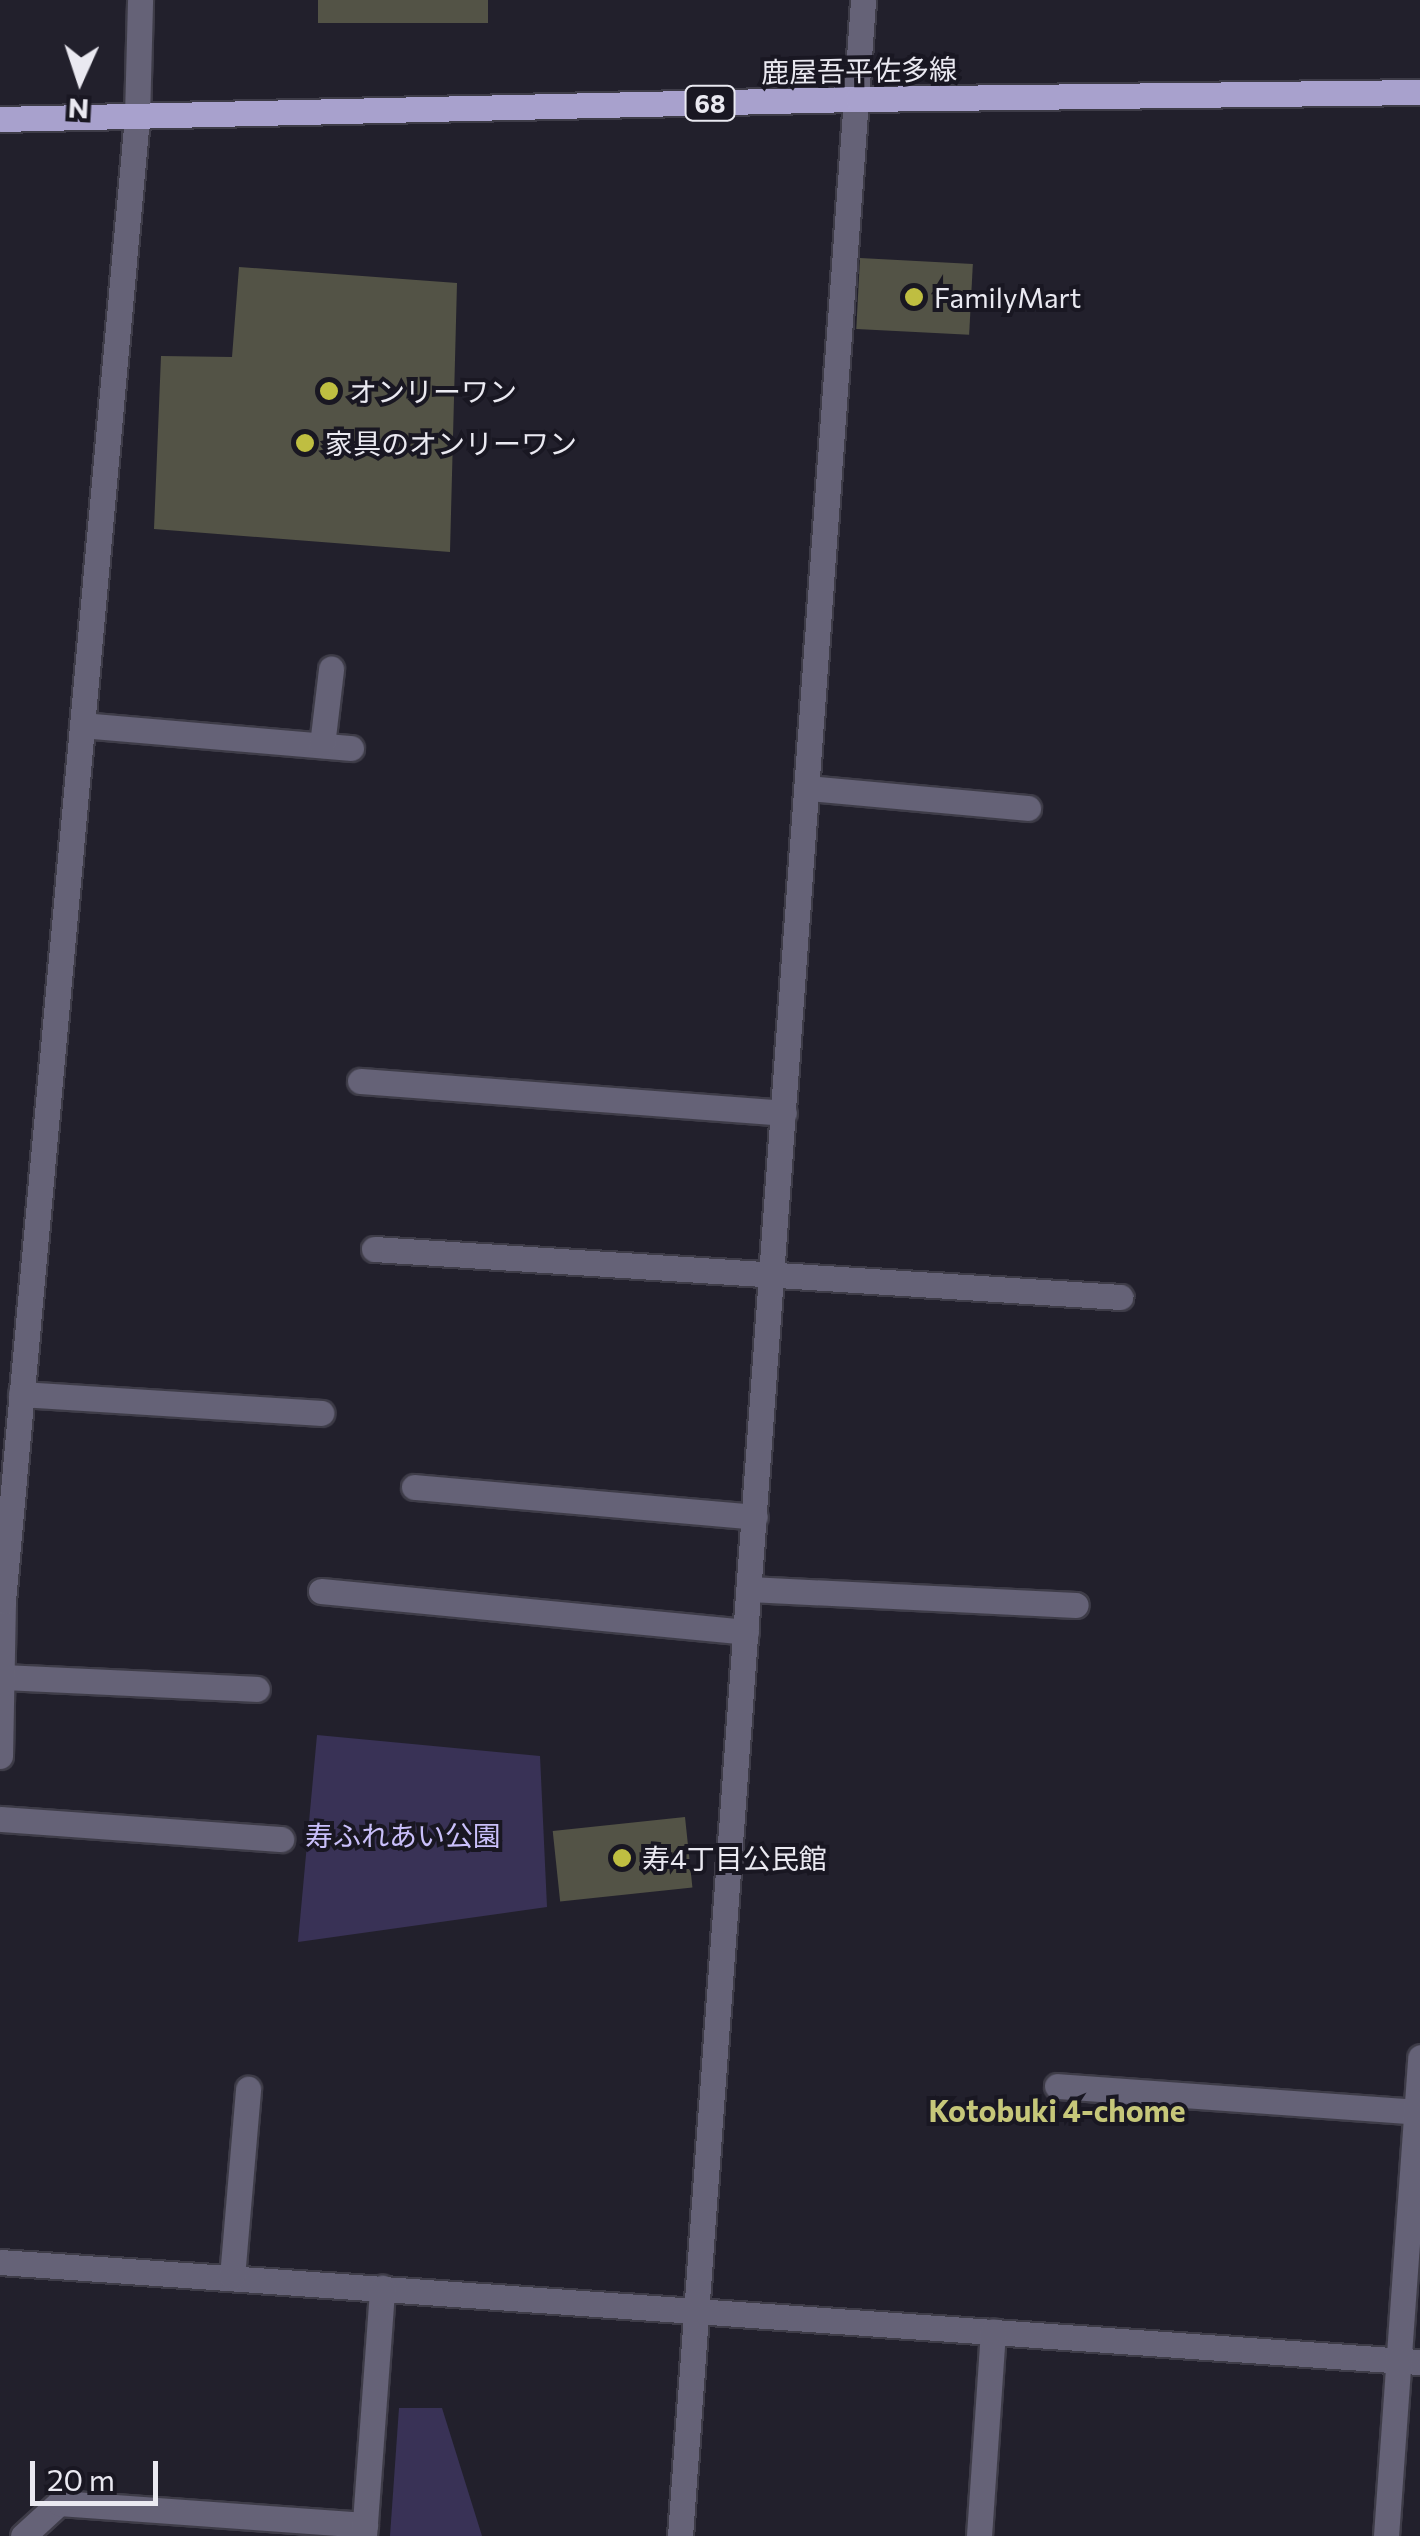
<!DOCTYPE html>
<meta charset="utf-8">
<style>
body{margin:0}
#map{position:relative;width:1420px;height:2536px;overflow:hidden;background:#22202c;font-family:Commissioner,"Noto Sans JP",sans-serif}
div>[style]{position:absolute}
[style*='--x']{left:calc(var(--x)*1px);top:calc(var(--y)*1px);width:calc(var(--w)*1px);rotate:calc(var(--a)*1deg)}
.green>*{inset:0;background:#393256}
.building>*{inset:0;background:#535346;transform-origin:0 0}
.roads{filter:drop-shadow(2px 0 #3e3c48) drop-shadow(-2px 0 #3e3c48) drop-shadow(0 2px #3e3c48) drop-shadow(0 -2px #3e3c48)}
.street>*{height:25px;margin:-12.5px;padding:0 12.5px;transform-origin:12.5px;border-radius:12.5px;background:#656277}
.primary>*{height:25px;margin:-12.5px;padding:0 12.5px;transform-origin:12.5px;border-radius:12.5px;background:#a8a1cd}
.dots>*{width:28px;height:28px;translate:-50% -50%;box-sizing:border-box;border:5px solid #191722;border-radius:50%}
span{translate:-50% -50%;white-space:nowrap;text-align:center;line-height:1.15;-webkit-text-stroke:8px #191722;paint-order:stroke}
.shield-label span{padding:2px 8px;background:#191722;border:2px solid;border-radius:8px;-webkit-text-stroke-width:0}
.shield-label{font-size:25px;color:#eae9f1;font-weight:700}
.street-label{font-size:28px;color:#eae9f1}
.poi-label{font-size:28px;color:#eae9f1}
.left{translate:0 -50%;text-align:left}
.park-label{font-size:28px;color:#c9bffa}
.neighbourhood-label{font-size:30px;color:#c6c779;font-weight:700}
.north{position:absolute;left:30px;top:30px;width:100px;height:100px;-webkit-text-stroke:8px #191722;paint-order:stroke;rotate:183deg;font-size:28px;font-weight:700;line-height:40px;text-align:center;color:#eae9f1}
.north::after{content:'';display:block;margin:auto;width:35px;height:45px;background:#eae9f1;clip-path:polygon(50% 0,100% 100%,50% 72%,0 100%)}
.scale{position:absolute;left:30px;top:2461px;width:128px;height:45px;box-sizing:border-box;border:5px solid #eae9f1;border-top:0;padding-left:12px;font-size:30px;line-height:35px;white-space:nowrap;color:#eae9f1;-webkit-text-stroke:8px #191722;paint-order:stroke}
</style>
<div id="map">
<div class="green">
<i style="clip-path:polygon(317px 1735px,540px 1756px,547px 1907px,298px 1942px)"></i>
<i style="clip-path:polygon(399px 2408px,442px 2408px,482px 2536px,390px 2536px)"></i>
</div>
<div class="building">
<i style="left:318px;top:0;width:170px;height:23px"></i>
<i style="left:860px;top:258px;width:113px;height:71px;rotate:3deg"></i>
<i style="clip-path:polygon(239px 267px,457px 283px,450px 552px,154px 529px,161px 356px,232px 357px)"></i>
<i style="left:685px;top:1817px;width:71px;height:133px;rotate:84deg"></i>
</div>
<div class="roads">
<div class="street">
<i style="--x:82;--y:725;--w:270;--a:4.9"></i>
<i style="--x:322;--y:745;--w:77;--a:-83.2"></i>
<i style="--x:808;--y:788;--w:221;--a:5.2"></i>
<i style="--x:360;--y:1081;--w:425;--a:4.3"></i>
<i style="--x:374;--y:1249;--w:748;--a:3.68"></i>
<i style="--x:21;--y:1394;--w:301;--a:3.6"></i>
<i style="--x:414;--y:1487;--w:342;--a:5"></i>
<i style="--x:749;--y:1589;--w:327;--a:2.8"></i>
<i style="--x:321;--y:1591;--w:427;--a:5.5"></i>
<i style="--x:2;--y:1677;--w:255;--a:2.7"></i>
<i style="--x:0;--y:1756;--w:155;--a:-88.9"></i>
<i style="--x:3;--y:1601;--w:1490;--a:-84.84"></i>
<i style="--x:137;--y:117;--w:117;--a:-88.5"></i>
<i style="--x:0;--y:1819;--w:282;--a:4.1"></i>
<i style="--x:1057;--y:2086;--w:360;--a:4.1"></i>
<i style="--x:0;--y:2262;--w:1424;--a:4.03"></i>
<i style="--x:232;--y:2277;--w:189;--a:-85.1"></i>
<i style="--x:23;--y:2536;--w:49;--a:-42.5"></i>
<i style="--x:59;--y:2503;--w:307;--a:4.1"></i>
<i style="--x:364;--y:2536;--w:249;--a:-85.8"></i>
<i style="--x:680;--y:2536;--w:2543;--a:-85.87"></i>
<i style="--x:979;--y:2536;--w:205;--a:-86.1"></i>
<i style="--x:1386;--y:2536;--w:480;--a:-85.9"></i>
</div>
<div class="primary">
<i style="--x:0;--y:119;--w:858;--a:-1.34"></i>
<i style="--x:858;--y:99;--w:562;--a:-0.71"></i>
</div>
</div>
<div class="dots">
<i style="left:914px;top:297px;background:#bfbe41"></i>
<i style="left:329px;top:391px;background:#bfbe41"></i>
<i style="left:305px;top:443px;background:#bfbe41"></i>
<i style="left:622px;top:1858px;background:#bfbe41"></i>
</div>
<div class="shield-label">
<span style="left:710px;top:103px">68</span>
</div>
<div class="street-label">
<span style="left:859px;top:70px;rotate:-1deg">鹿屋吾平佐多線</span>
</div>
<div class="poi-label">
<span class="left" style="left:934px;top:297px">FamilyMart</span>
<span class="left" style="left:349px;top:391px">オンリーワン</span>
<span class="left" style="left:325px;top:443px">家具のオンリーワン</span>
<span class="left" style="left:642px;top:1858px">寿4丁目公民館</span>
</div>
<div class="park-label">
<span style="left:403px;top:1835px">寿ふれあい公園</span>
</div>
<div class="neighbourhood-label">
<span style="left:1057px;top:2110px">Kotobuki 4-chome</span>
</div>
<div class="north">N</div>
<div class="scale">20 m</div>
</div>
